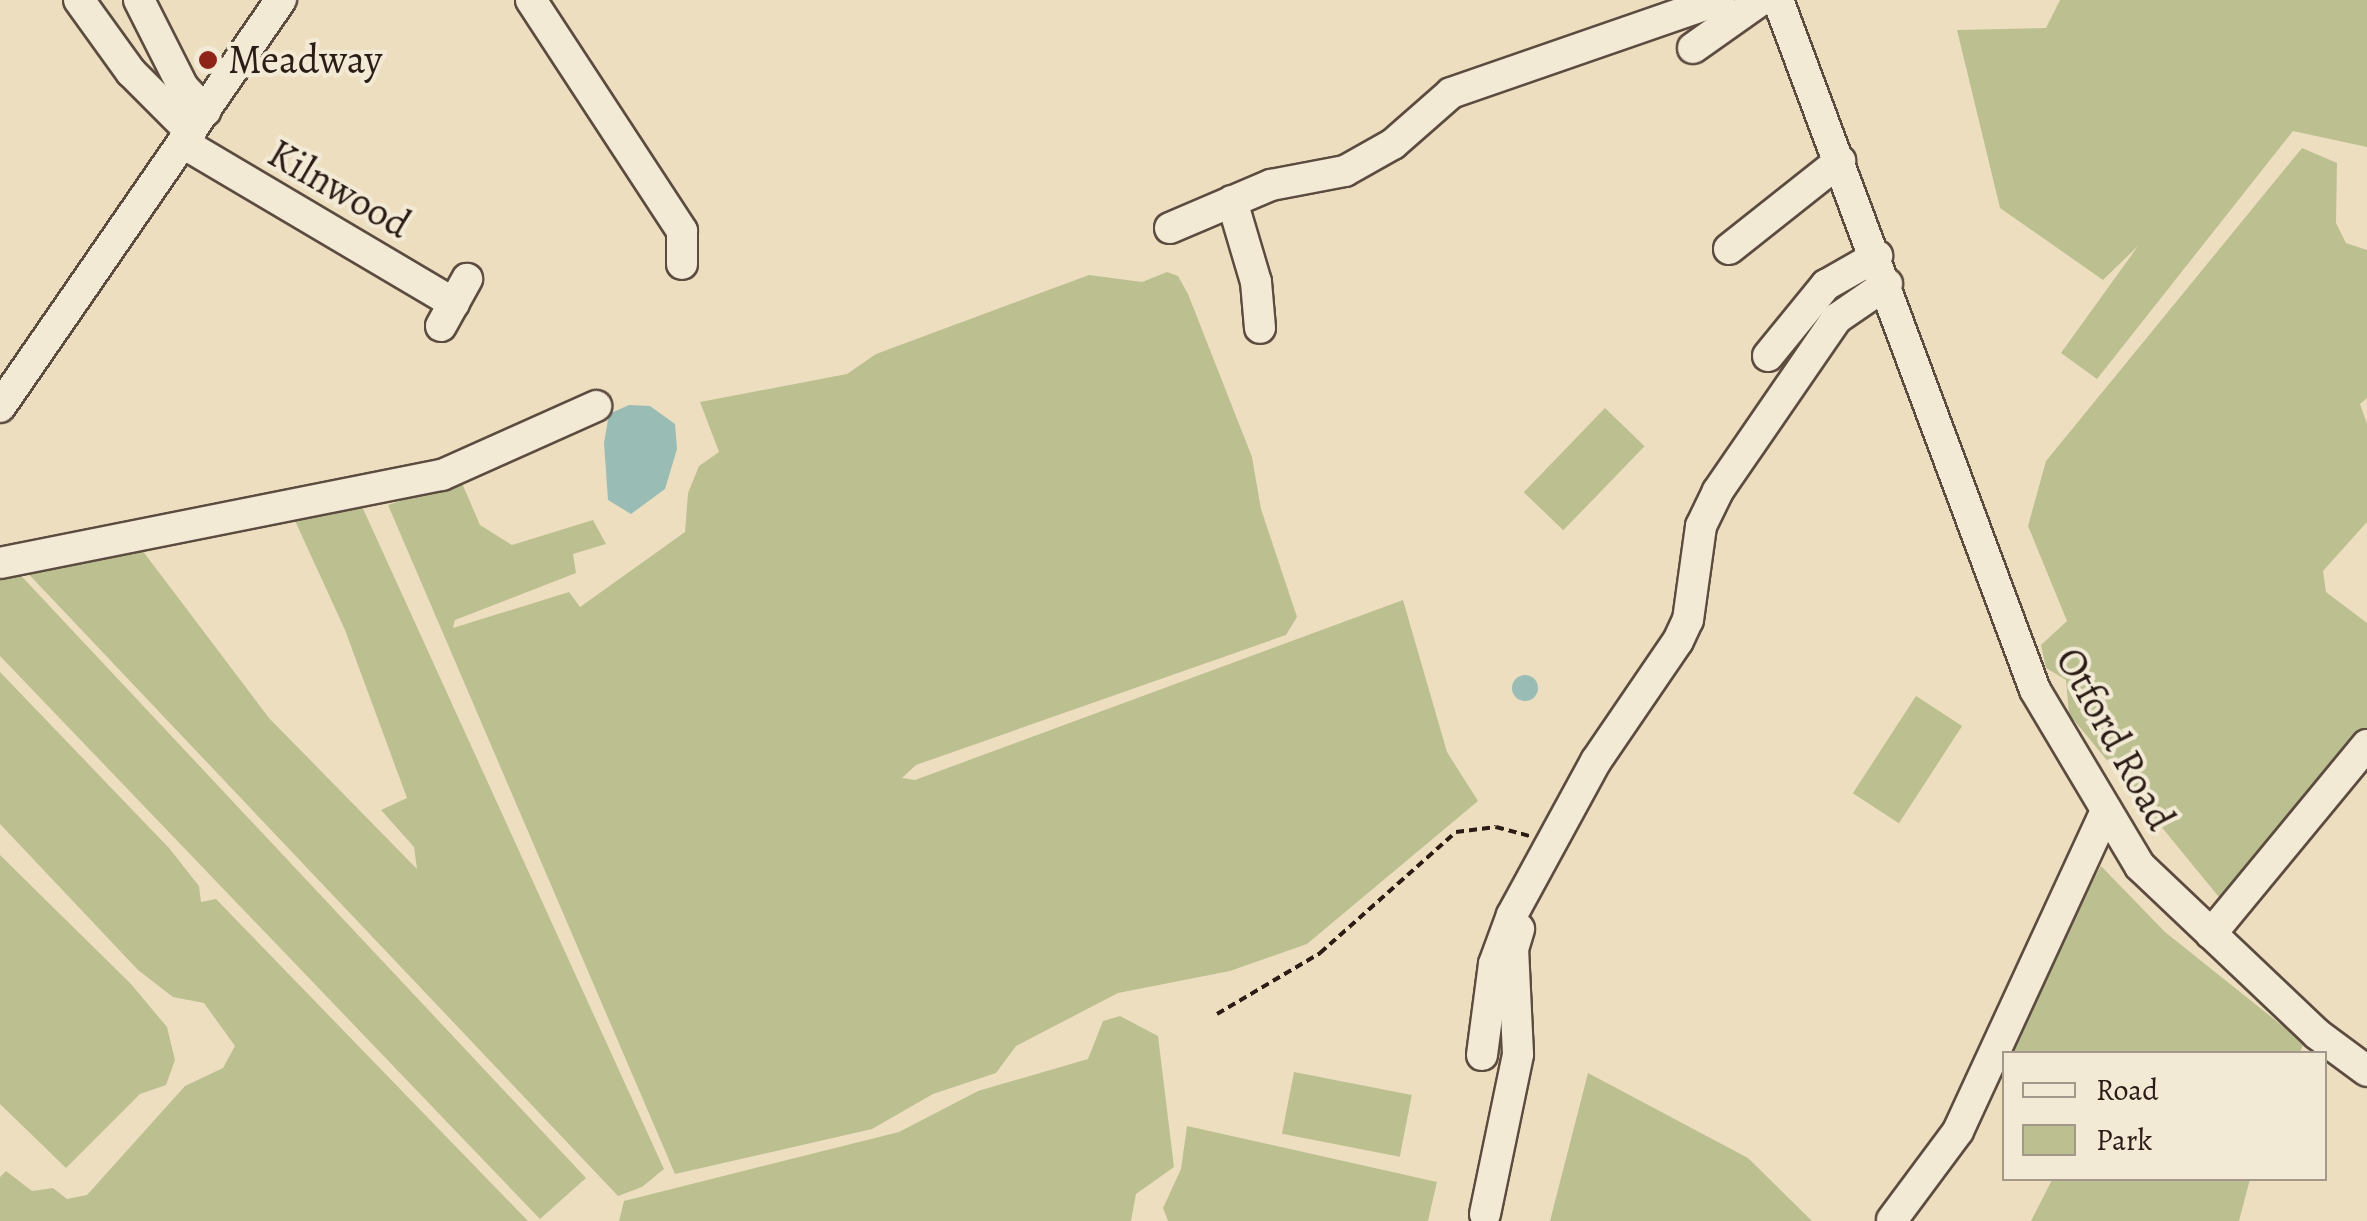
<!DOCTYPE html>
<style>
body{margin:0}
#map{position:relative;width:2367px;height:1221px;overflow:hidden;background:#eddec0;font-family:Alegreya,serif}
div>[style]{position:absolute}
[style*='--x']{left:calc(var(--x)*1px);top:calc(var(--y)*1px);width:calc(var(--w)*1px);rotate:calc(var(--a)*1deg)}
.green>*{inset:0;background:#bcc090;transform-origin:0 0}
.water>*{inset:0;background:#99bcb5}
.round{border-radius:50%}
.path>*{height:4px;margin-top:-2px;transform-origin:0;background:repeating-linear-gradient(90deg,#2b1c16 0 8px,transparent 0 13px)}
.roads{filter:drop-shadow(2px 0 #5c4c40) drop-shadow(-2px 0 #5c4c40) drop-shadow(0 2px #5c4c40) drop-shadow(0 -2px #5c4c40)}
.minor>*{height:30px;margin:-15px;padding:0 15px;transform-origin:15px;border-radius:15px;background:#f3ead6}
.dots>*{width:28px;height:28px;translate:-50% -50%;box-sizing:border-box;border:5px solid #f3ead6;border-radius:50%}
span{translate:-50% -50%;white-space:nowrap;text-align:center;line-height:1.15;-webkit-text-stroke:8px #f3ead6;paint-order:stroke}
.poi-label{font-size:40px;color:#2b1c16}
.left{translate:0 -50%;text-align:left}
.street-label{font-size:40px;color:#2b1c16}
.legend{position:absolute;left:2002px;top:1051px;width:325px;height:130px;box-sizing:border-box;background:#f3ead6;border:2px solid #a39889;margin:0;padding:12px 18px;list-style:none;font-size:30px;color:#2b1c16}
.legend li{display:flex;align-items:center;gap:20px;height:50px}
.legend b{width:50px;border:2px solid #a39889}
</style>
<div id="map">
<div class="green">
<i style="clip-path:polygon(2060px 0,2367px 0,2367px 147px,2293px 131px,2097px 379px,2061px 353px,2138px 246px,2103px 280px,2000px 208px,1957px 30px,2046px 28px)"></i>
<i style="clip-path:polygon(2302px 148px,2337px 163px,2336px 223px,2346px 243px,2367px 250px,2367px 398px,2360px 404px,2367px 424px,2367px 522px,2323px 571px,2326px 592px,2367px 623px,2367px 733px,2223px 902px,2069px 714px,2066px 680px,2046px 668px,2041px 645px,2067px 621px,2028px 526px,2046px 461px)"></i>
<i style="clip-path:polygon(1167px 272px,1178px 276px,1188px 294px,1252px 457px,1261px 509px,1297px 617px,1286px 635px,916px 765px,902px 778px,915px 780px,1403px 600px,1447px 752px,1478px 801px,1307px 944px,1230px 971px,1118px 993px,1016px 1046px,996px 1073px,933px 1094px,872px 1129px,675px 1174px,388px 505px,461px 481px,480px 525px,512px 545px,593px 520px,606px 544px,573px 554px,576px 573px,455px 620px,453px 628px,569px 592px,580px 607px,685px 532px,688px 493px,699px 466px,719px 452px,700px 402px,847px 374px,876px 354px,1089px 275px,1142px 282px)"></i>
<i style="left:1605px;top:408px;width:55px;height:117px;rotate:44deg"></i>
<i style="clip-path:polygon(360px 502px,664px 1169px,642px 1187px,618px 1196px,20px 565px,139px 546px,269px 718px,417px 869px,414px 847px,381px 810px,407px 798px,345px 630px,291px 512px)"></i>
<i style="clip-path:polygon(12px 566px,586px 1178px,540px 1219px,0 656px,0 569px)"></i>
<i style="clip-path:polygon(0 672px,169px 848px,199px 886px,201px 902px,216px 899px,528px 1221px,0 1221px,0 1177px,6px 1171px,32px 1191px,53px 1188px,67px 1199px,87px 1195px,185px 1086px,223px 1068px,235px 1046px,204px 1003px,173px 997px,138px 970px,0 824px)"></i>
<i style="left:1916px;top:696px;width:55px;height:116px;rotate:33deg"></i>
<i style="clip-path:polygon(0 855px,131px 984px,167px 1027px,175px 1060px,166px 1085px,140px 1094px,66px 1168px,0 1104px)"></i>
<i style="clip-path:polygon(2101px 866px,2165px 932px,2304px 1043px,2299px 1054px,2010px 1054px,2036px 986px)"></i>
<i style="clip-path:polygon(1120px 1016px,1158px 1036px,1174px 1167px,1136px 1194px,1131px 1221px,619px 1221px,624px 1201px,899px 1132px,978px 1091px,1088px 1059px,1103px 1021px)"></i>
<i style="left:1294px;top:1072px;width:120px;height:63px;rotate:11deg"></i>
<i style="clip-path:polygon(1588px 1073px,1748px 1158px,1812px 1221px,1550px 1221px)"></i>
<i style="clip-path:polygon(1187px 1126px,1437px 1182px,1428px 1221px,1168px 1221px,1163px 1208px,1181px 1169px)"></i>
<i style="clip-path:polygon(2053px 1178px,2250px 1178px,2250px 1179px,2239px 1221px,2031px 1221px)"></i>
</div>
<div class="water">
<i style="clip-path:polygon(629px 405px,650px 406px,675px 424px,677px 449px,665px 489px,631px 514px,608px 500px,604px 443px,609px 414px)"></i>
<i class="round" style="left:1512px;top:675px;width:26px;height:26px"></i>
</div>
<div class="path">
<i style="--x:1217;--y:1014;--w:120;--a:-30.6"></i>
<i style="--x:1320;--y:953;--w:182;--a:-41.7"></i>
<i style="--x:1456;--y:832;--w:40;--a:-7.1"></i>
<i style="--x:1496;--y:827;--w:35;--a:15"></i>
</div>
<div class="roads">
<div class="minor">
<i style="--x:79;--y:0;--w:89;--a:54.2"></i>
<i style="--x:131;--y:72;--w:85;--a:45"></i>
<i style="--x:139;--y:0;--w:97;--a:63.2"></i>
<i style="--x:183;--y:87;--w:33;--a:47"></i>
<i style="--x:531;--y:0;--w:276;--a:56.8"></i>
<i style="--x:682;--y:231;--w:33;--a:90"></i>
<i style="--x:1778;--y:0;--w:736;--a:69.57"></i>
<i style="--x:2035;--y:690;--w:205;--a:59.2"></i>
<i style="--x:2140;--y:866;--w:244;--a:43.5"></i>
<i style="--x:2317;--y:1034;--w:62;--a:36.5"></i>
<i style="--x:1693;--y:48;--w:83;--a:-35.2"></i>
<i style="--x:183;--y:143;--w:315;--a:30.6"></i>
<i style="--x:1232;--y:201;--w:84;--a:73.5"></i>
<i style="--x:1256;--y:282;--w:46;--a:85"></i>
<i style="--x:1170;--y:228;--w:110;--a:-23.1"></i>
<i style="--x:1271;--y:185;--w:75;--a:-10.7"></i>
<i style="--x:1345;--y:171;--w:55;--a:-29.4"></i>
<i style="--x:1393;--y:144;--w:77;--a:-41.3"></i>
<i style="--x:1451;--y:93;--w:284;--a:-19.1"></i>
<i style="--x:1729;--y:249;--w:142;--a:-38.4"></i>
<i style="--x:441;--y:326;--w:54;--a:-61"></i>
<i style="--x:1768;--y:356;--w:92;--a:-50.8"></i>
<i style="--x:1826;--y:285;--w:59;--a:-29.6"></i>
<i style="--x:0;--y:407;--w:495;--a:-55.4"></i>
<i style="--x:0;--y:563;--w:451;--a:-11.3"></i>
<i style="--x:442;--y:475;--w:169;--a:-24.1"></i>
<i style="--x:2211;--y:934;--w:245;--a:-50.5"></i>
<i style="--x:1482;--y:1055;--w:92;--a:-82.5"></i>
<i style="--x:1494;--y:964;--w:52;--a:-69.8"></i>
<i style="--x:1512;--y:915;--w:175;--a:-61.4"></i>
<i style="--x:1596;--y:761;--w:145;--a:-55.7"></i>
<i style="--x:1678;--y:641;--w:23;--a:-65"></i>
<i style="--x:1688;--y:620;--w:95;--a:-82.1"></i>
<i style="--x:1701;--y:526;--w:39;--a:-64"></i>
<i style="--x:1718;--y:491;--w:209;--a:-55.5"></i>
<i style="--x:1836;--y:319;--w:62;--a:-34.5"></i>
<i style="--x:1485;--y:1214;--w:163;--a:-78.3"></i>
<i style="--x:1518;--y:1054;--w:105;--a:-92.7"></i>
<i style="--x:1513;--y:949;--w:21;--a:-73"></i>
<i style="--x:1892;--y:1220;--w:111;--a:-53.4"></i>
<i style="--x:1958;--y:1131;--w:353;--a:-65.2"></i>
</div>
</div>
<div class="dots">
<i style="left:208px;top:60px;background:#8f2418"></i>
</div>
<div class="poi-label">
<span class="left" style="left:228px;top:60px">Meadway</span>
</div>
<div class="street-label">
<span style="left:339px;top:189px;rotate:30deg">Kilnwood</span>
<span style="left:2115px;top:739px;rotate:61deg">Otford Road</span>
</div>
<ul class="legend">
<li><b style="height:12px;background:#f3ead6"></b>Road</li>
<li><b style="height:28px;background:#bcc090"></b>Park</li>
</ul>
</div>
